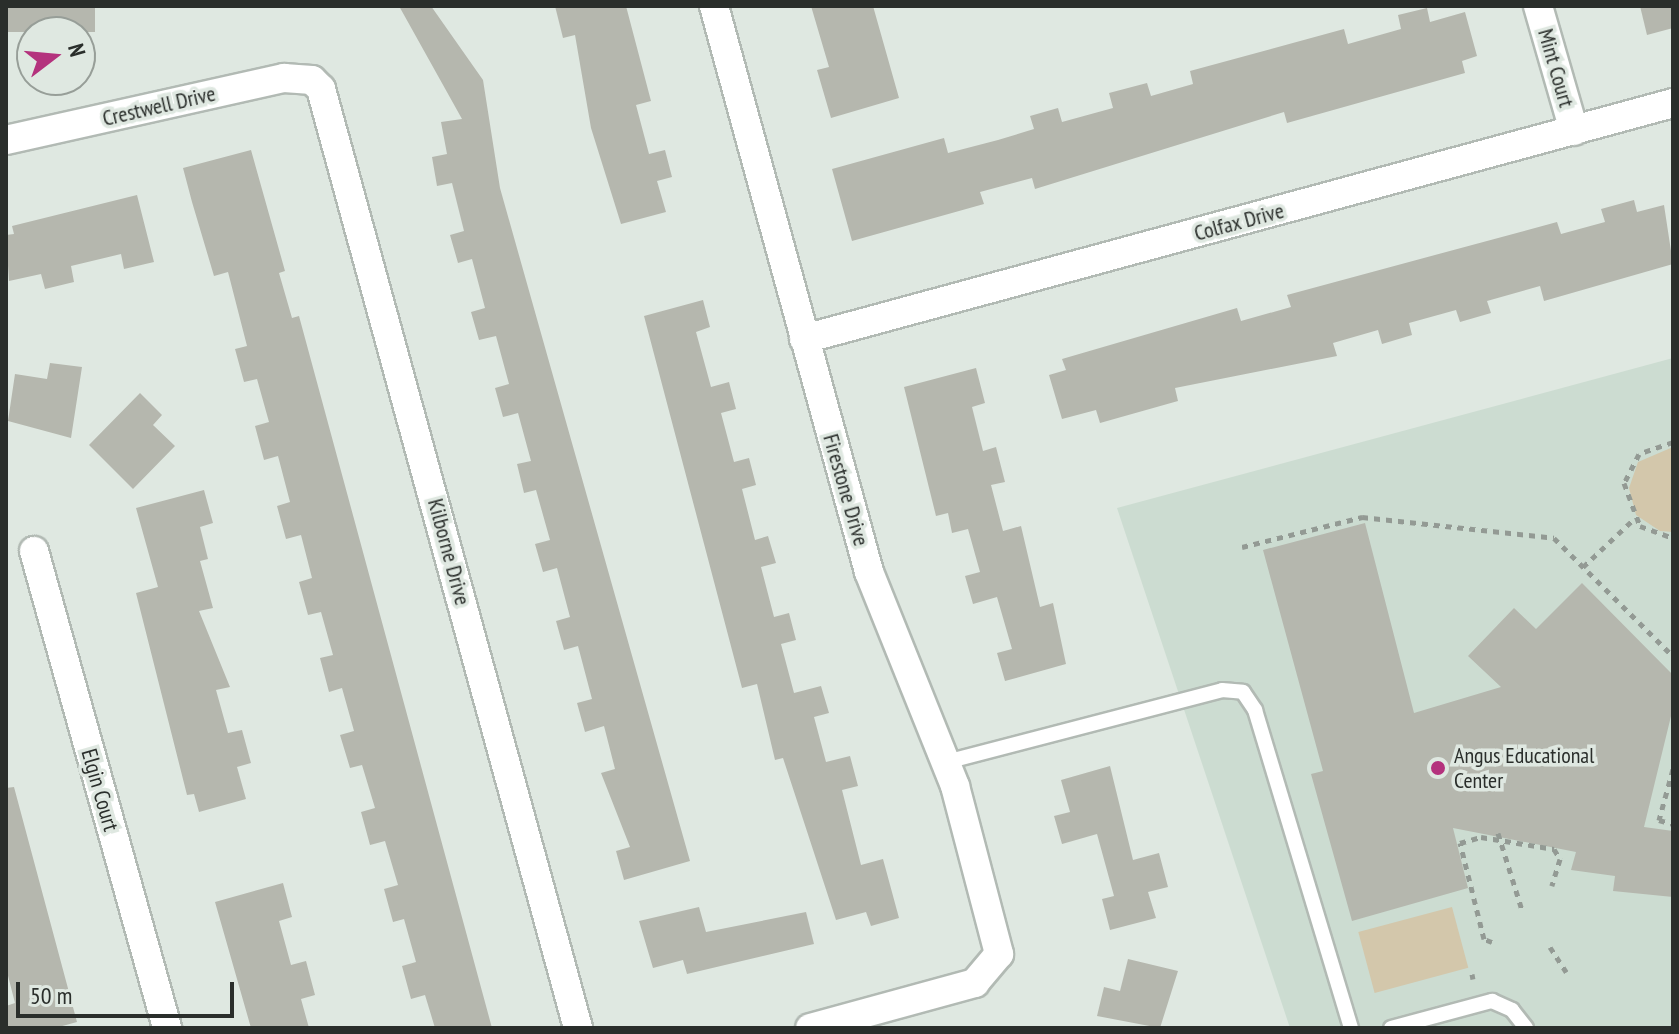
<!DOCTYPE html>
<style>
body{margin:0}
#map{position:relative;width:1679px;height:1034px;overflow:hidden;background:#dfe8e1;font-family:"PT Sans Narrow",sans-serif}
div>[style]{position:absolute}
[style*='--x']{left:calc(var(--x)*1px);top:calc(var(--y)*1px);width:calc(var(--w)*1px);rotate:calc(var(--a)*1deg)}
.built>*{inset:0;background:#ccdcd1}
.green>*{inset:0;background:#d3c7ab;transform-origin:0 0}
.building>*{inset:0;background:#b5b7ae;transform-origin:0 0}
.path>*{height:5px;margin-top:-2.5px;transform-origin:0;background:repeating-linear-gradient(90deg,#939a94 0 6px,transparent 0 12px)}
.roads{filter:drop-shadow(2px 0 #b2bab4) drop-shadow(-2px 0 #b2bab4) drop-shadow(0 2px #b2bab4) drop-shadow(0 -2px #b2bab4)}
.service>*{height:14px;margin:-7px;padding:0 7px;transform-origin:7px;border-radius:7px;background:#fff}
.minor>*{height:28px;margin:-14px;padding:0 14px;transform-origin:14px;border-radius:14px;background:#fff}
.dots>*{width:22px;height:22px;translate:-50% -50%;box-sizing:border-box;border:4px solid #dfe8e1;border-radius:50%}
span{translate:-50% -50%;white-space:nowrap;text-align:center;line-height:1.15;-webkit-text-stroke:7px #dfe8e1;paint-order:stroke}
.street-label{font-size:22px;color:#2a2e2b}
.poi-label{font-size:22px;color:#2a2e2b}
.left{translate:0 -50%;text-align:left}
.frame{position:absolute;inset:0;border:8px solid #2a2e2b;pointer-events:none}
.north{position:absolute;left:16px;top:16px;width:80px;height:80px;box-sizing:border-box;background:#dfe8e1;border:2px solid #979e98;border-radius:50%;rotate:74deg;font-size:22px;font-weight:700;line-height:32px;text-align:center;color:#2a2e2b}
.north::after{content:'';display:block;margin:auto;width:28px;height:36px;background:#b4327d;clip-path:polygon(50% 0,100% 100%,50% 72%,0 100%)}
.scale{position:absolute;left:16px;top:982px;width:218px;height:36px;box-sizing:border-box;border:4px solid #2a2e2b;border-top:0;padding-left:10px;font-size:24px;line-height:28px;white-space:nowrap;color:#2a2e2b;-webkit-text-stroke:6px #dfe8e1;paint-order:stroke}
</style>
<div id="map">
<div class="built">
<i style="clip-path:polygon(1673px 358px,1673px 1028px,1290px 1028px,1117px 508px)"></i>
</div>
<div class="green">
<i style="clip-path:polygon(1673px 447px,1673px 532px,1660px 531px,1636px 515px,1629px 488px,1638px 462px)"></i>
<i style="left:1452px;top:907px;width:63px;height:97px;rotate:75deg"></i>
</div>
<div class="building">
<i style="left:6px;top:6px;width:89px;height:26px"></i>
<i style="clip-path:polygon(399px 6px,431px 6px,483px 80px,500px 188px,690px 861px,624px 880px,616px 851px,630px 847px,601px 773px,615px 769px,604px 726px,585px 732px,577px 703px,592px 699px,578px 646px,564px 650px,556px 621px,570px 617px,557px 568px,543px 572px,535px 544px,550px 540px,536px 490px,524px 493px,517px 464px,531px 461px,518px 413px,503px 417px,495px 388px,509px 384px,496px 336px,479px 340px,471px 312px,485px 308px,472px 259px,458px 263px,450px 235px,464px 231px,452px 183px,437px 186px,432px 157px,447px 154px,441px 122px,462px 119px)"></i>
<i style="clip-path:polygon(555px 6px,626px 6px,651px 101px,636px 105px,649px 154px,665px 150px,672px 177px,657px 181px,666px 212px,621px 224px,591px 128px,575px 35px,563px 38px)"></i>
<i style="clip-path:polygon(811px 6px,873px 6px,899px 98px,831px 118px,817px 70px,829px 67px)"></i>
<i style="clip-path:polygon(1640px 6px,1673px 6px,1673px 28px,1647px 35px)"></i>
<i style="clip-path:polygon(1427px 8px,1430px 22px,1465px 12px,1477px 56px,1462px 61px,1465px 73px,1287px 123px,1284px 112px,1035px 189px,1032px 178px,980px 192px,984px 204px,852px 241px,832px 169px,944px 138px,948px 153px,998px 140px,1034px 129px,1030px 116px,1058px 108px,1062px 122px,1113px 108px,1109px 93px,1147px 83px,1151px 96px,1193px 84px,1190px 71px,1344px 29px,1348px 44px,1401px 29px,1398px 15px)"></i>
<i style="clip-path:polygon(251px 150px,285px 271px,279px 273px,292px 318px,299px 316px,492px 1028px,435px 1028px,425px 995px,411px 999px,402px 966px,416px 962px,404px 919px,393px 922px,384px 889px,398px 885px,385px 841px,370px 845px,361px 812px,375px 808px,362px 765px,350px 768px,340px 735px,354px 731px,342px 688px,329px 692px,320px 658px,333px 655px,321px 612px,308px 615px,299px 582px,312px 578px,301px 535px,286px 539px,277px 506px,290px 502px,278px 456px,264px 460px,255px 426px,269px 422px,257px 379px,244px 382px,235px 349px,247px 346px,228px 272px,214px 276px,192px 202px,183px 168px)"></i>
<i style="clip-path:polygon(137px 195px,154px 262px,124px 269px,121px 254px,71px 266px,74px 282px,45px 289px,41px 274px,9px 281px,6px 235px,14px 234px,12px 226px)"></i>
<i style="clip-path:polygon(1634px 200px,1637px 212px,1664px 205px,1673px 264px,1544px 301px,1540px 286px,1487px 301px,1491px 313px,1460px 322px,1456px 310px,1409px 323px,1412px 335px,1382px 344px,1378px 330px,1333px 343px,1337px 356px,1175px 388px,1178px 401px,1100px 423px,1096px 410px,1062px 419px,1049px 375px,1066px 370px,1062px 359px,1237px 308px,1241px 321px,1291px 307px,1287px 295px,1557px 222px,1561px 234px,1605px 222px,1601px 209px)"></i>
<i style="clip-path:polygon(703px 300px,710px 327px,696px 332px,711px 387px,729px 382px,736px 409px,721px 413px,734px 462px,749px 458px,756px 485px,742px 489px,755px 540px,768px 536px,776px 563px,761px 567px,774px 617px,789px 613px,796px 640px,781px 644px,794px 693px,821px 686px,829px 713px,814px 717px,826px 762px,850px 756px,858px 786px,842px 790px,861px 865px,883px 859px,899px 918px,871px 926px,866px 912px,836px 920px,783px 758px,775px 760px,757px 684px,742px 688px,644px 316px)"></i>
<i style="clip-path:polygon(50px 363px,82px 367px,71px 438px,8px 421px,15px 374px,47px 379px)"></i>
<i style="clip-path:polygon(976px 368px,985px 403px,972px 407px,983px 451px,996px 447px,1005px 482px,991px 485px,1003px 531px,1021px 526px,1040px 607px,1053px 603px,1066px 664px,1005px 681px,997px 653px,1012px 649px,997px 597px,973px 604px,965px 576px,980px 572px,968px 529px,952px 533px,948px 513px,936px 516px,904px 387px)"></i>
<i style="clip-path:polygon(140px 393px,162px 415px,153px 425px,175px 446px,133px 489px,89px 445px)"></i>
<i style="clip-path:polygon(204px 490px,213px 523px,200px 527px,208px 559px,200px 561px,213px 608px,199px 611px,230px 687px,216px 690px,228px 733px,242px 730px,251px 763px,237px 767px,246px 799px,199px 812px,194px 794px,187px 795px,136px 593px,158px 587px,136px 508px)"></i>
<i style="clip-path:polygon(1365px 523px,1414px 713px,1501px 687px,1468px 656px,1514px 608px,1536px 629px,1582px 583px,1673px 675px,1673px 708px,1644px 827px,1673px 831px,1673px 897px,1613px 891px,1615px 876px,1571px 870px,1576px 852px,1453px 828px,1468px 888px,1352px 921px,1311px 774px,1323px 771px,1263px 550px)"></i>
<i style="clip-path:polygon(1110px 766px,1133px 860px,1159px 853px,1168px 887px,1148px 892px,1156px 918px,1110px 930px,1102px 899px,1114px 896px,1097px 834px,1062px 844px,1054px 816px,1070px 812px,1061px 780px)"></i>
<i style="clip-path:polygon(14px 787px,77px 1022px,55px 1028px,6px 1028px,6px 1006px,15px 1003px,6px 968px,6px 788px)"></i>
<i style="clip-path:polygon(283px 883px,292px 917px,279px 921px,291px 965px,306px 961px,315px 995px,301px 999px,309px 1028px,251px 1028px,215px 902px)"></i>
<i style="clip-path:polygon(699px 907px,706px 932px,806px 912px,814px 944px,687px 974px,683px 960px,653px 968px,639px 921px)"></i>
<i style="clip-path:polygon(1128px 959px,1178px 971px,1160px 1028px,1097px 1016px,1104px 987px,1120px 991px)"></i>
</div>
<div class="path">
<i style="--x:1673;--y:442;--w:36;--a:161"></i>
<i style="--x:1639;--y:454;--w:33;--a:117"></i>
<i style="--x:1624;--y:483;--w:46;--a:69.6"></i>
<i style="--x:1640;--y:526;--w:35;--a:20"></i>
<i style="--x:1242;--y:547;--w:124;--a:-14"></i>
<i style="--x:1362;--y:517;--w:193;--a:6.2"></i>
<i style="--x:1554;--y:538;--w:168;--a:44.8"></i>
<i style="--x:1583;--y:567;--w:70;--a:-43.3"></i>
<i style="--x:1673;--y:769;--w:53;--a:105.4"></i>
<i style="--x:1659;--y:820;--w:15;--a:16"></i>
<i style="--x:1498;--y:833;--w:81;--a:72.7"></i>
<i style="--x:1492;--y:942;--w:9;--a:-159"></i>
<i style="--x:1484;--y:939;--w:99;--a:-104"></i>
<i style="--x:1460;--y:843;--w:22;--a:-16"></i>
<i style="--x:1481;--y:837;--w:74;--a:9.3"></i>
<i style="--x:1554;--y:849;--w:12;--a:59"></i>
<i style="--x:1560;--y:859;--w:28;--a:107"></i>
<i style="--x:1550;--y:947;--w:30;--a:57"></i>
<i style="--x:1472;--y:974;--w:5;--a:79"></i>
</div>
<div class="roads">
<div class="service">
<i style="--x:946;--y:762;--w:285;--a:-14.6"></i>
<i style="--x:1222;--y:690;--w:21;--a:5"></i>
<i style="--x:1243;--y:692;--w:22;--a:56"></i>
<i style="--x:1255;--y:710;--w:332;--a:73.2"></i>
<i style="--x:1391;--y:1028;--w:105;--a:-15"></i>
<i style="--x:1492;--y:1001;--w:22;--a:24"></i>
<i style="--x:1512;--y:1010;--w:23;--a:52"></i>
</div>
<div class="minor">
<i style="--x:714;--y:6;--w:587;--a:74.68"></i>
<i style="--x:869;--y:572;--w:231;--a:68.1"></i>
<i style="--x:955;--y:786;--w:174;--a:75.3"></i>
<i style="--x:999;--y:954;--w:38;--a:130"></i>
<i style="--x:975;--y:983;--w:171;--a:164.7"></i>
<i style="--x:1538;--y:6;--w:130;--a:73.9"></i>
<i style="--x:6;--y:140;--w:285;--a:-12.6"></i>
<i style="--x:284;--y:78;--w:28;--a:4"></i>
<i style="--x:312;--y:80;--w:13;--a:45"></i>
<i style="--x:321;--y:89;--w:974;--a:74.69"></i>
<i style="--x:804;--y:339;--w:900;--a:-15.19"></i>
<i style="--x:34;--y:551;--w:495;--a:74.4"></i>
</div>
</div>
<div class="dots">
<i style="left:1438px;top:768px;background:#b4327d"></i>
</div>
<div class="street-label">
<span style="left:1556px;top:68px;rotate:74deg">Mint Court</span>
<span style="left:159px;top:106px;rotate:-13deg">Crestwell Drive</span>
<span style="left:1239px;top:222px;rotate:-15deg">Colfax Drive</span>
<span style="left:846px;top:490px;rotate:74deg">Firestone Drive</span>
<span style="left:449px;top:552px;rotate:75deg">Kilborne Drive</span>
<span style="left:100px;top:790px;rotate:74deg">Elgin Court</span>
</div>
<div class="poi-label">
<span class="left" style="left:1454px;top:768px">Angus Educational<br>Center</span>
</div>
<div class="frame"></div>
<div class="north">N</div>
<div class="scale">50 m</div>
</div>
